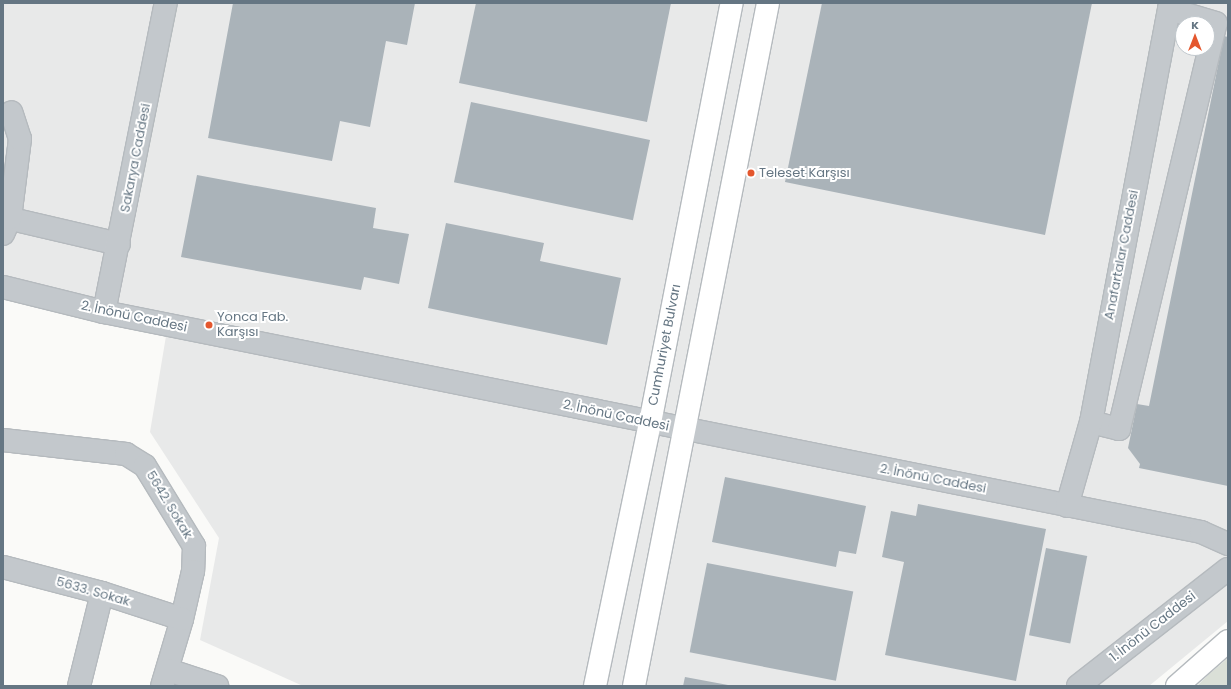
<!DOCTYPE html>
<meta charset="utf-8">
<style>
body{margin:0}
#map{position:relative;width:1231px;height:689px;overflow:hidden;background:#fafaf8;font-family:Poppins,sans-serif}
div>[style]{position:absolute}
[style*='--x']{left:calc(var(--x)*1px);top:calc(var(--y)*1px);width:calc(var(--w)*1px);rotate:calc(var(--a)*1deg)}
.built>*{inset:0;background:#e8e9e9}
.green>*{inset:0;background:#dadfd7}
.building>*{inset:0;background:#aab3b9;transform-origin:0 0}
.roads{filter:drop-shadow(1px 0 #b5babe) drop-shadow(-1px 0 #b5babe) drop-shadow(0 1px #b5babe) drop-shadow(0 -1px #b5babe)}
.minor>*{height:22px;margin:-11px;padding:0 11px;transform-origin:11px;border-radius:11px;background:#c3c8cc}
.major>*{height:22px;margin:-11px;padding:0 11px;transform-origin:11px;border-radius:11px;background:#fff}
.highway>*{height:22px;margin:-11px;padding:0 11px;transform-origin:11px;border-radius:11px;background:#fff}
.dots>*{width:11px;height:11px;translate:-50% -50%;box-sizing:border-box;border:2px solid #fff;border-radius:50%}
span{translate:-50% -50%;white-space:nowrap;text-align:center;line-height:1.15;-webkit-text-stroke:4px #fff;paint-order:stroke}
.street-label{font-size:13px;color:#657683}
.poi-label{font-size:13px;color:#657683}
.left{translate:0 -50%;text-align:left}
.frame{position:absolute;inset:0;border:4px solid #657683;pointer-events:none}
.north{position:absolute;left:1175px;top:16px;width:40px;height:40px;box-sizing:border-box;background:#fff;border:1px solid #c1c8cd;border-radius:50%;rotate:0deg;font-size:11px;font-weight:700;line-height:16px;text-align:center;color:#657683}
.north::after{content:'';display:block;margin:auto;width:14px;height:18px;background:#e4572e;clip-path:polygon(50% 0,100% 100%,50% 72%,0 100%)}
</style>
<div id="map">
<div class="built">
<i style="clip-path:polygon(evenodd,3px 3px,1228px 3px,1228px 621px,1149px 686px,303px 686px,200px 640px,219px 538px,150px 432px,169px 318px,3px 296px,3px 3px,1183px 24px,1207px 24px,1207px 48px,1183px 48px,1183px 24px)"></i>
</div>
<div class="green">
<i style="clip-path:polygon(1228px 658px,1228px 686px,1197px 686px,1208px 675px)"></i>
</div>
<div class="building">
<i style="clip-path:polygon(233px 3px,415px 3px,407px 45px,386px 41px,370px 127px,340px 121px,332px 161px,208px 138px)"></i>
<i style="clip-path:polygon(476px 3px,671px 3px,647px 122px,459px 83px)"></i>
<i style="clip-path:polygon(822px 3px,1092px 3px,1045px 235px,785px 182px)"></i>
<i style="clip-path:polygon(1224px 36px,1228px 37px,1228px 486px,1139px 468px,1140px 464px,1128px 448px,1137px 404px,1149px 406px)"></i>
<i style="left:471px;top:102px;width:183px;height:82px;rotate:12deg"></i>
<i style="clip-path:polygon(197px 175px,376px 208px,373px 228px,409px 234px,399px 284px,364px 277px,361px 290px,181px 257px)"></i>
<i style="clip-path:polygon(446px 223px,544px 243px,540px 261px,621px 278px,607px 345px,428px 308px)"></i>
<i style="clip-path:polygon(725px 477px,866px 506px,856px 554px,839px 551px,836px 567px,712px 542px)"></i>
<i style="clip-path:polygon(918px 504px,1046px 529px,1016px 681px,885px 655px,904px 562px,882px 557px,891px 511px,916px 516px)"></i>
<i style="left:1046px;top:548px;width:42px;height:89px;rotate:11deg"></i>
<i style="left:707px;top:563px;width:149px;height:91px;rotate:11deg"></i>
<i style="clip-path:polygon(685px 677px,728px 685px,728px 686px,683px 686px)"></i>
</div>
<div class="roads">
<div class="minor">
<i style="--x:3;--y:217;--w:119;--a:13.1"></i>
<i style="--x:3;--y:234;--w:17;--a:-66"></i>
<i style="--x:10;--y:218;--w:80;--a:-82.8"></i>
<i style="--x:20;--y:139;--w:28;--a:-108"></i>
<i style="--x:3;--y:287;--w:104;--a:13.9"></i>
<i style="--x:104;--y:312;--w:1119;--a:11.34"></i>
<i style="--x:1201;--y:532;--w:30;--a:24"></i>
<i style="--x:104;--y:312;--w:315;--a:-78.7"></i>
<i style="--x:1091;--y:422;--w:29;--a:14"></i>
<i style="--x:1119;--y:429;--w:417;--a:-76.6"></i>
<i style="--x:1216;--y:23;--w:49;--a:-163.4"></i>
<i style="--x:3;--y:440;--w:124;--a:6.5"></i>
<i style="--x:126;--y:454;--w:22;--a:32"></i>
<i style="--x:145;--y:466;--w:94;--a:58.5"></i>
<i style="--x:194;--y:546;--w:25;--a:92"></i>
<i style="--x:193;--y:571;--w:49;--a:102.9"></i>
<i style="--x:182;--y:619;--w:70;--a:106.6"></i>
<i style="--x:1067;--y:506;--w:87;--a:-74.1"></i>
<i style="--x:1091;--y:422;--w:426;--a:-79.3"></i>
<i style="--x:3;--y:567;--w:102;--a:14.7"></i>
<i style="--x:102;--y:593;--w:84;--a:18"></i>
<i style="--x:168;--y:670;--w:52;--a:18.1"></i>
<i style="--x:79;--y:686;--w:96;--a:-76.1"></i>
<i style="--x:1078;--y:686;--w:190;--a:-38"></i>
</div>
<div class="major">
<i style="--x:595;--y:686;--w:269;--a:-78.2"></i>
<i style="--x:650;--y:423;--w:428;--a:-79"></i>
<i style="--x:634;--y:686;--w:696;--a:-78.9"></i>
</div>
<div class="highway">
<i style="--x:1177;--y:686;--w:68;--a:-41.4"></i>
</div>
</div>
<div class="dots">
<i style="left:751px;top:173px;background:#e4572e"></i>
<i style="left:209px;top:325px;background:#e4572e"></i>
</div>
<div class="street-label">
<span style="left:136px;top:158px;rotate:-79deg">Sakarya Caddesi</span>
<span style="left:1122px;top:255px;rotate:-79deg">Anafartalar Caddesi</span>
<span style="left:134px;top:317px;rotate:12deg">2. İnönü Caddesi</span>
<span style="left:665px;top:345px;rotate:-79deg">Cumhuriyet Bulvarı</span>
<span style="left:616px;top:416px;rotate:12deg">2. İnönü Caddesi</span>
<span style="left:933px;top:479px;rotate:11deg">2. İnönü Caddesi</span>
<span style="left:169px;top:505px;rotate:59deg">5642. Sokak</span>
<span style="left:93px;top:592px;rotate:16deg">5633. Sokak</span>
<span style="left:1153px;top:627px;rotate:-38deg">1. İnönü Caddesi</span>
</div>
<div class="poi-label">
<span class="left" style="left:759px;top:173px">Teleset Karşısı</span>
<span class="left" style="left:217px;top:325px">Yonca Fab.<br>Karşısı</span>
</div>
<div class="frame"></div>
<div class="north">K</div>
</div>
